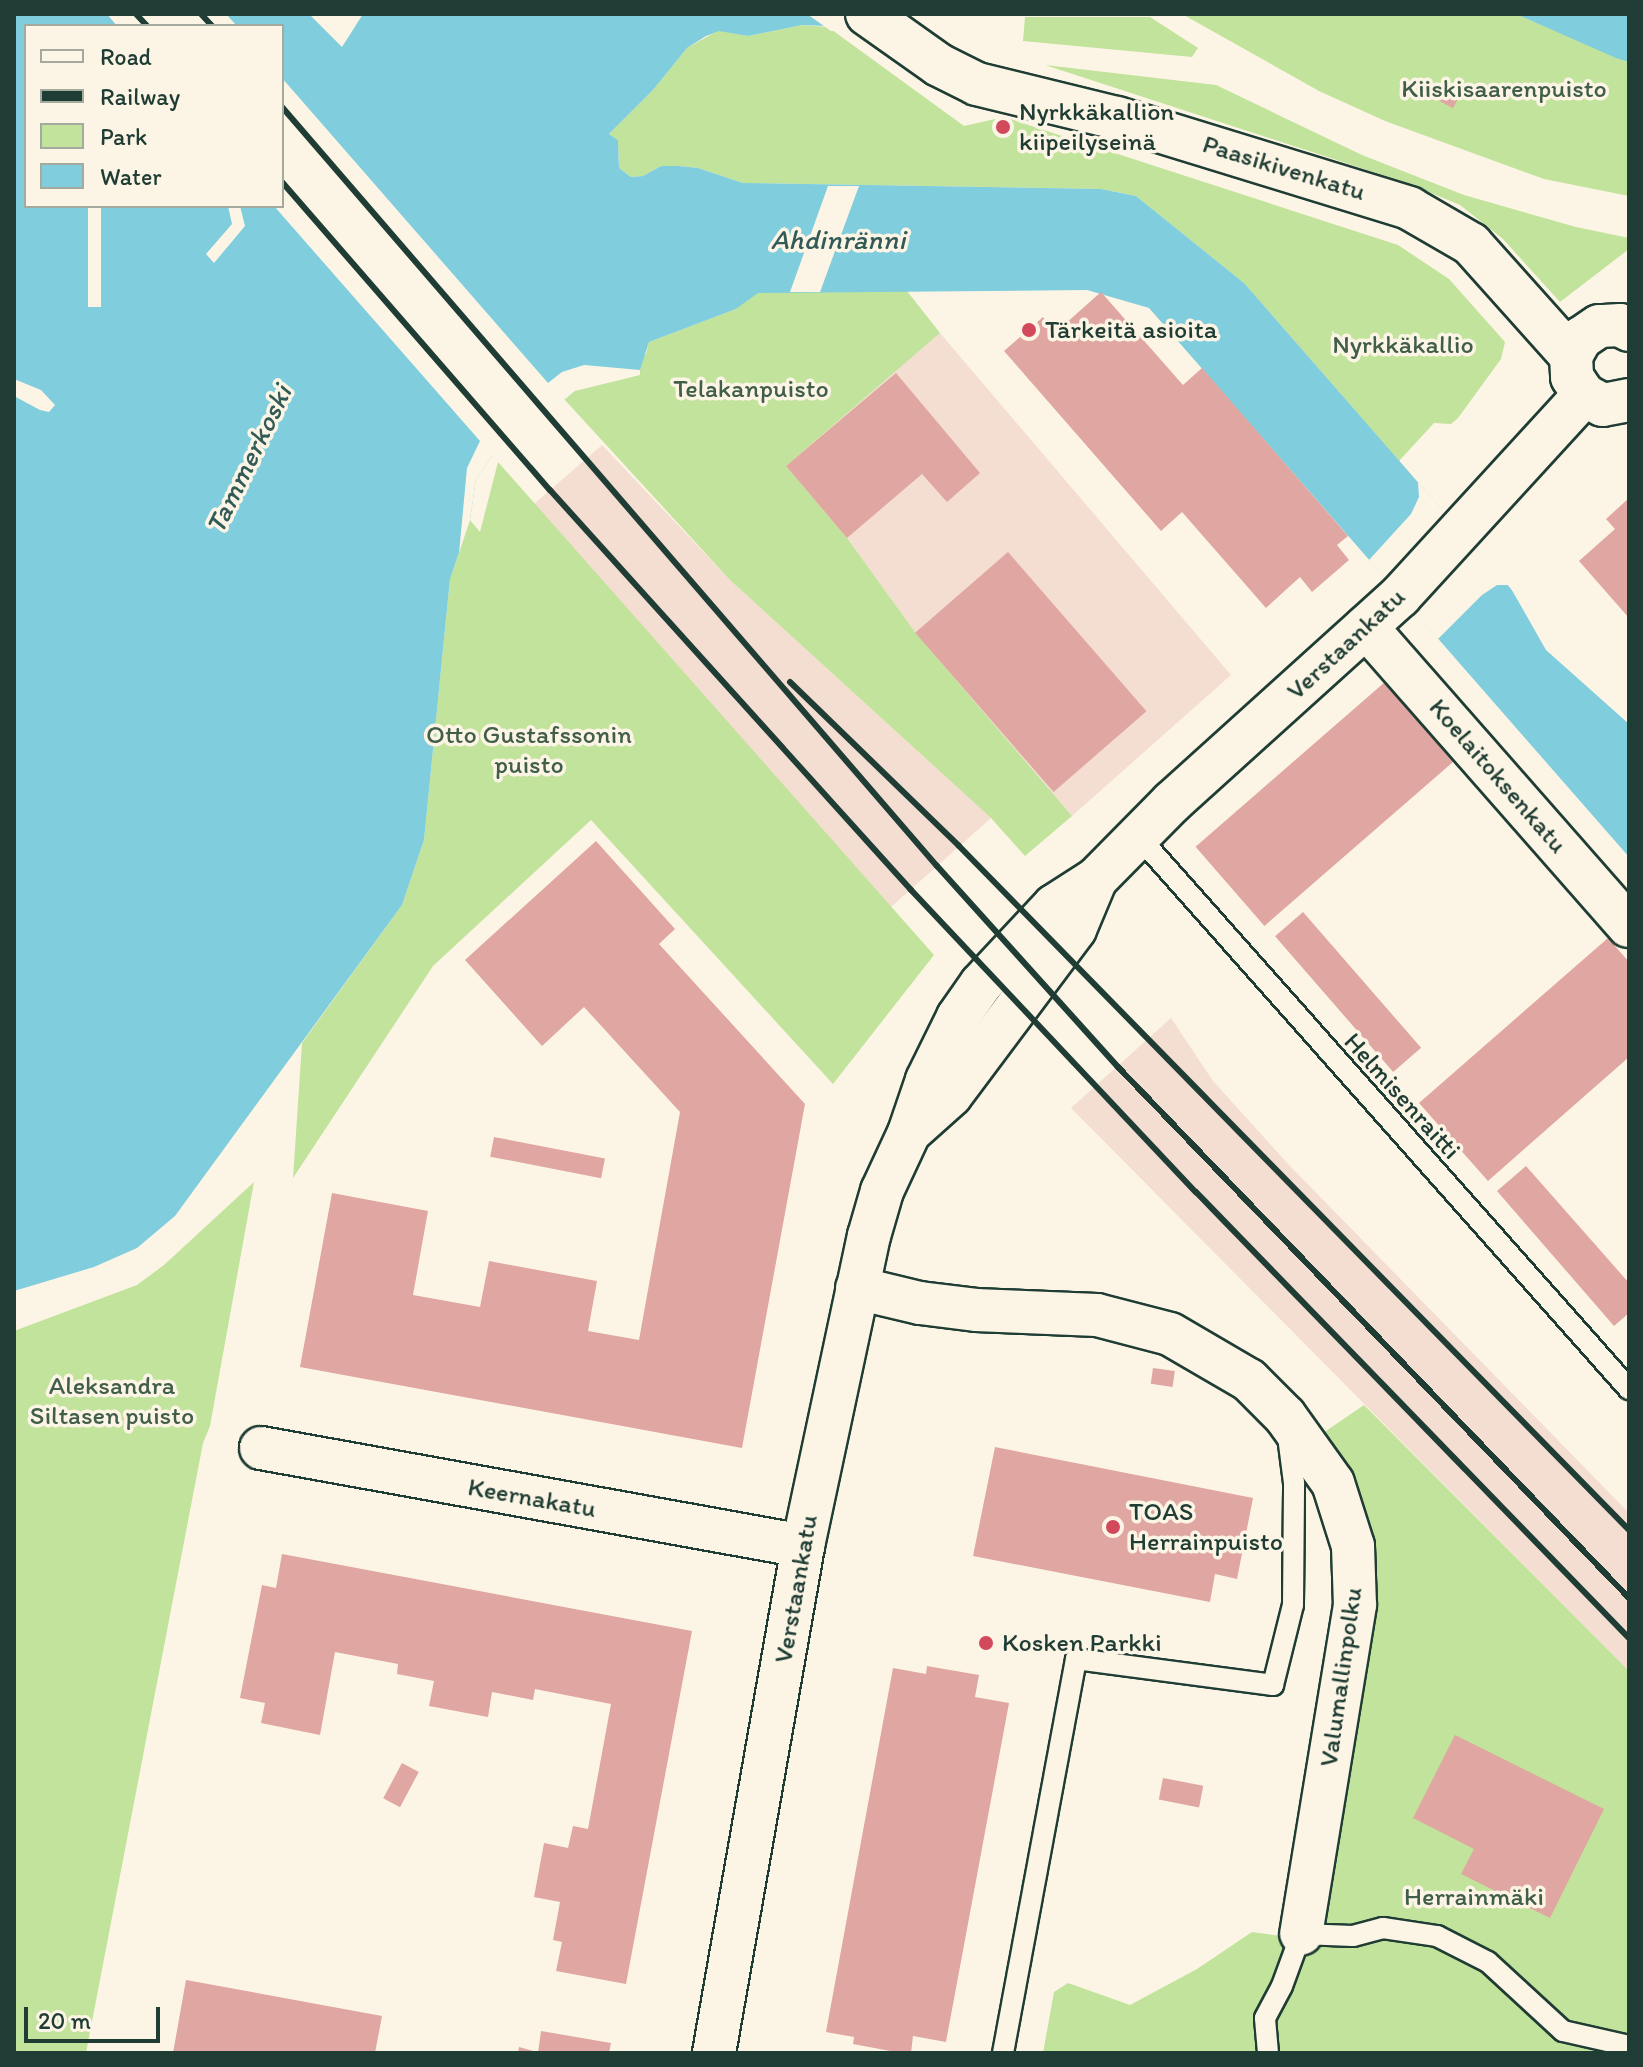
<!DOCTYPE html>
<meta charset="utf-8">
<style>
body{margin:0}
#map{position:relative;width:1643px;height:2067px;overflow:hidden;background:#fcf5e5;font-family:Itim,sans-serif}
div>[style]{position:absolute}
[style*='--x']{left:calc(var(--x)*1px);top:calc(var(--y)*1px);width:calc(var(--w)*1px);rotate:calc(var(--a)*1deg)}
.built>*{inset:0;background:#f4ddd1}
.green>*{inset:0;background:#c2e39b}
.water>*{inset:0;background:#7fcddd}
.pier>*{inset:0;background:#fcf5e5;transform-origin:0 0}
.building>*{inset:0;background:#e0a6a2;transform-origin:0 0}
.roads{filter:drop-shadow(2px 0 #1f3d34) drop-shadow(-2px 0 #1f3d34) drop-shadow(0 2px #1f3d34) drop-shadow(0 -2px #1f3d34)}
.service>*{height:20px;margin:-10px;padding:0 10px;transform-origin:10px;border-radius:10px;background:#fcf5e5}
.minor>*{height:42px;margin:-21px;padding:0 21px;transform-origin:21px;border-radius:21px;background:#fcf5e5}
.rail>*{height:6px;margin:-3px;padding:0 3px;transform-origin:3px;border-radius:3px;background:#1f3d34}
.dots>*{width:22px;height:22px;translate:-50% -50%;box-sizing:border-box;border:4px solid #fcf5e5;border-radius:50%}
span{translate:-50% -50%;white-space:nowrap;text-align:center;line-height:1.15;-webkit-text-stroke:7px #fcf5e5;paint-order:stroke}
.park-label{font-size:26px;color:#405e49}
.poi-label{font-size:26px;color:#1f3d34}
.left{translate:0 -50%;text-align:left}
.street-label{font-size:26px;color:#1f3d34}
.water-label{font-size:28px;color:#325a56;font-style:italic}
.frame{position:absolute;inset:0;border:16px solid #1f3d34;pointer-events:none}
.legend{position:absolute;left:24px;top:24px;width:260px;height:184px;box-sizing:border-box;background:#fcf5e5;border:2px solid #a4ab9e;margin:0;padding:10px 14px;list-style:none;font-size:24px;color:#1f3d34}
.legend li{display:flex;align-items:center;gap:16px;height:40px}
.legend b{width:40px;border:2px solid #a4ab9e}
.scale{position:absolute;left:24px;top:2007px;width:136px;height:36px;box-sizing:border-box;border:4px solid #1f3d34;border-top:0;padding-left:10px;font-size:24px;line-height:28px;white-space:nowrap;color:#1f3d34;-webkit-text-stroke:6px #fcf5e5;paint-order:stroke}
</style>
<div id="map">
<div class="built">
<i style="clip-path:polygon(940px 333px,1231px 675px,1072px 816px,915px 632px,847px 538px,786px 466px)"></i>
<i style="clip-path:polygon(602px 445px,730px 580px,991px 818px,891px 907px,534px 504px)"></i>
<i style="clip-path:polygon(1171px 1018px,1213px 1081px,1290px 1166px,1629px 1513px,1629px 1671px,1071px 1108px)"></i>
</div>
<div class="green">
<i style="clip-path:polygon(1182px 14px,1516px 14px,1629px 62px,1629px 196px,1544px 179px,1385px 121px,1319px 91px)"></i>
<i style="clip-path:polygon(1025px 17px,1150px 17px,1198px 48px,1192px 57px,1023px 41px)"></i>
<i style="clip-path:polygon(802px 25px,828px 27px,964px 126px,1004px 117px,1398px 245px,1449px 279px,1505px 342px,1501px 359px,1458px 418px,1451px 424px,1434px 423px,1399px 461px,1244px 283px,1136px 196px,1101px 189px,743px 183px,698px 168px,679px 166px,661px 166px,643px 176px,631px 177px,619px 168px,618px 140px,609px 134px,653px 90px,687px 48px,719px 30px,748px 36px)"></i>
<i style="clip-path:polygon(1045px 65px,1216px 85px,1362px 155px,1464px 195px,1576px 227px,1629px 238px,1629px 249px,1560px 302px,1503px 239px,1460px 205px,1407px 183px)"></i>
<i style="clip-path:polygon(907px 291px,940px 333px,786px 466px,847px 538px,915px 632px,1072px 816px,1025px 856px,991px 818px,730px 580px,564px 399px,582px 386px,646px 354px,649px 342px,736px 309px,758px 292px)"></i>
<i style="clip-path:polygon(498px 462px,934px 955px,833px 1084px,591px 820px,433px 966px,293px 1178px,302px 1043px,402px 905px,424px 840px,450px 579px,470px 520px,480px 532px)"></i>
<i style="clip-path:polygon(254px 1182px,210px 1426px,203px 1443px,86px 2053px,14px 2053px,14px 1331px,137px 1285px,164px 1265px)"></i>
<i style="clip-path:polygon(1364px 1405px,1629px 1671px,1629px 2053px,1043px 2053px,1054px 1992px,1068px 1983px,1130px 2005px,1197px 1969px,1252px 1932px,1308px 1940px,1349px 1707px,1323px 1433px)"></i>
</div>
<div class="water">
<i style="clip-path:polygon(evenodd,14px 14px,309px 14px,342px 47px,363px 14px,862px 14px,848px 27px,802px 25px,748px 36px,719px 31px,706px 36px,687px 48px,653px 90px,609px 134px,618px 140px,619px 168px,631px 177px,643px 176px,661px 166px,679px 166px,698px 168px,743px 183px,1101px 189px,1136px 196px,1244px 283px,1629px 724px,1629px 857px,1149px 308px,1087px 290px,758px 293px,736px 309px,649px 342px,640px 370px,582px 386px,494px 453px,476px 479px,470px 520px,450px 579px,424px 840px,402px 905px,175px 1216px,137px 1248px,94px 1267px,14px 1291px,14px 396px,40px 410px,49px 412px,55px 405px,41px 390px,14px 379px,14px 14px,26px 26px,282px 26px,282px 206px,26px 206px,26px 26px)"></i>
<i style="clip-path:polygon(1516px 14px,1629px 14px,1629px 62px,1616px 58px)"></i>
</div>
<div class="pier">
<i style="clip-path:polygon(107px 14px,226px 14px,237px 26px,117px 26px)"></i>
<i style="clip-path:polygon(807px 14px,866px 14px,850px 30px,831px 31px)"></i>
<i style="clip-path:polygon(282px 78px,548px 383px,562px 372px,584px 365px,640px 370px,640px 375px,575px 391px,564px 400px,566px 403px,495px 458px,492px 456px,476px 479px,470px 520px,459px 553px,467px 468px,480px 441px,274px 206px,282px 206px)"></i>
<i style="clip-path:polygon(828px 186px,859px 186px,820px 292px,790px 292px)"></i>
<i style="left:88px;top:206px;width:13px;height:101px"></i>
<i style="clip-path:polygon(228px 206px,240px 206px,245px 226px,214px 263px,206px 254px,232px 224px)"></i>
<i style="clip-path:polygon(1418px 482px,1508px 585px,1523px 595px,1629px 718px,1629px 724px,1546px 650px,1509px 585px,1497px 585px,1482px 595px,1438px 639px,1369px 560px,1411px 514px,1419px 497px)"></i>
</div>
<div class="building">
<i style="left:1441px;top:86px;width:21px;height:14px;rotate:28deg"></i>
<i style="clip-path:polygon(1101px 292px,1183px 385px,1202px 368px,1348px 536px,1337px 545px,1349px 560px,1312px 592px,1300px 577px,1266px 608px,1182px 512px,1161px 531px,1004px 351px,1043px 317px,1056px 332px)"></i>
<i style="clip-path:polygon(896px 373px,980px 473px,947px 502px,922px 474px,847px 538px,786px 466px)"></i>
<i style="clip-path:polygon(1629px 498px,1629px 618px,1579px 561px,1615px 529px,1606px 519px)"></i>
<i style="left:1008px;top:552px;width:211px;height:123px;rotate:49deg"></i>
<i style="left:1385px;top:682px;width:105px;height:251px;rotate:49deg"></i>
<i style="clip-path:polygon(596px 841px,675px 929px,659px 944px,805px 1104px,742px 1448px,300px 1367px,332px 1193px,428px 1211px,413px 1295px,480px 1307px,489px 1261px,597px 1281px,588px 1331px,639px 1340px,680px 1112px,584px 1007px,542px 1046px,465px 960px)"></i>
<i style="left:1303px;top:912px;width:180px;height:37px;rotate:49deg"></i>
<i style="clip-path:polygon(1608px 938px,1629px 962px,1629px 1057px,1488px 1181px,1419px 1103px)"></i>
<i style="left:494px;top:1137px;width:113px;height:20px;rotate:11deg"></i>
<i style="clip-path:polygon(1526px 1166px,1629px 1283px,1629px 1313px,1614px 1326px,1497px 1191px)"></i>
<i style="left:1153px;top:1368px;width:22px;height:16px;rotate:8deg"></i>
<i style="clip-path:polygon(995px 1447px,1253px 1498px,1237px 1579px,1215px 1574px,1210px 1602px,973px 1556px)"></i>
<i style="clip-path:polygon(282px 1554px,692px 1631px,626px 1984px,556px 1971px,562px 1942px,553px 1940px,560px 1902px,534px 1897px,544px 1843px,568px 1848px,573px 1826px,588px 1829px,611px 1704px,535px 1689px,533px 1700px,492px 1692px,488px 1717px,429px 1706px,434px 1681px,397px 1674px,398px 1664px,335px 1652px,320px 1735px,261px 1723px,265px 1703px,240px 1698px,262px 1585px,276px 1588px)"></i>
<i style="clip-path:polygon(927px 1666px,979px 1675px,975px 1697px,1009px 1703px,946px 2042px,913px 2036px,911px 2053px,901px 2053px,853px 2044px,854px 2037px,826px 2032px,893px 1668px,926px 1674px)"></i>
<i style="clip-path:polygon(1455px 1735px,1604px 1809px,1550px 1918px,1461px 1874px,1474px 1849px,1413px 1818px)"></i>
<i style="left:402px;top:1763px;width:19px;height:40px;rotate:28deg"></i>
<i style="left:1163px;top:1778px;width:41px;height:22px;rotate:11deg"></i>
<i style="clip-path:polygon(186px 1980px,382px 2016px,375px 2053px,173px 2053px)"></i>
<i style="clip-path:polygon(541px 2031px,611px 2043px,609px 2053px,538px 2053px)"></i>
<i style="clip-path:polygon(519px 2047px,537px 2052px,537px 2053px,518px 2053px)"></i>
</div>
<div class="roads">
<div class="service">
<i style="--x:1138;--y:836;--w:740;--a:48.4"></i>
<i style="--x:1003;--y:2053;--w:401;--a:-79.5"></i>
<i style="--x:1076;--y:1659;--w:199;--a:7.5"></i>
<i style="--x:1273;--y:1685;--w:82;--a:-76"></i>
<i style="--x:1293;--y:1605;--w:122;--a:-89.5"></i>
<i style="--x:1294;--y:1483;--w:47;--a:-97.3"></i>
<i style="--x:1268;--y:2053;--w:35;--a:-95"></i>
<i style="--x:1265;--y:2018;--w:36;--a:-62"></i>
<i style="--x:1282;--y:1986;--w:55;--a:-69.9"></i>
<i style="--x:1301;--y:1934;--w:52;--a:2.2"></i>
<i style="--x:1353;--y:1936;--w:31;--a:-15"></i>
<i style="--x:1383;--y:1928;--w:55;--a:8.4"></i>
<i style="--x:1437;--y:1936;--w:57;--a:27"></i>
<i style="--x:1488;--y:1962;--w:102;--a:42.6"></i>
<i style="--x:1563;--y:2031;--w:68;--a:12.8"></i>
</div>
<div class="minor">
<i style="--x:867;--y:14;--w:88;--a:35.3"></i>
<i style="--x:939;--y:65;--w:42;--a:26.6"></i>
<i style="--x:977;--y:84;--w:144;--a:13.7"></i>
<i style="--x:1117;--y:118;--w:306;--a:17.1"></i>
<i style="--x:1409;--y:208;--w:72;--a:30.1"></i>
<i style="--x:1471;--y:244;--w:150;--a:48.2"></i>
<i style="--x:1629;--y:330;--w:10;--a:-151"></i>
<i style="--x:1620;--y:325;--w:21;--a:177"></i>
<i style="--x:1599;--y:326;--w:22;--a:146"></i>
<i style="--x:1581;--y:338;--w:21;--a:119"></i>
<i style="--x:1571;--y:356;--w:21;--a:87"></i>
<i style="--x:1572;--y:377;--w:22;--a:56"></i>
<i style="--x:1584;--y:395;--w:21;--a:28"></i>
<i style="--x:1603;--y:405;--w:26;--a:-11"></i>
<i style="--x:1366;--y:627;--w:398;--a:48.7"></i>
<i style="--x:913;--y:1129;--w:51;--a:-41.8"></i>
<i style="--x:951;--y:1095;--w:207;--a:-53.2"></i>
<i style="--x:1075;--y:929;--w:54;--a:-67.2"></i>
<i style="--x:857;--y:1288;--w:65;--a:13.4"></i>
<i style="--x:920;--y:1303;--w:56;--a:7.1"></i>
<i style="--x:976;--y:1310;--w:121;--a:2.4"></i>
<i style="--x:1097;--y:1315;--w:75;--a:14.6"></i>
<i style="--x:1170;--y:1334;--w:91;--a:30.2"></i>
<i style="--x:1249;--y:1380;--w:51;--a:45"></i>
<i style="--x:1285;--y:1416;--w:82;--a:54.4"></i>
<i style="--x:1333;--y:1483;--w:66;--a:72.4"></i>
<i style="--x:1353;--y:1546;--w:59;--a:88.1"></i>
<i style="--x:1355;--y:1605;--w:333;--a:99.3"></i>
<i style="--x:261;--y:1448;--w:551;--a:10.25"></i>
<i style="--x:714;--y:2053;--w:515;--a:-80.04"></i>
<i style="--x:803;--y:1546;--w:317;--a:-78"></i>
<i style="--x:869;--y:1236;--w:47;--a:-73.9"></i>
<i style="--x:882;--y:1191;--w:64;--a:-65"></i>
<i style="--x:909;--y:1133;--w:56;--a:-71.2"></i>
<i style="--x:927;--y:1080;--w:70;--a:-63.8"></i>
<i style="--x:958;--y:1017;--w:40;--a:-55.1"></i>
<i style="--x:981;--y:984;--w:107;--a:-46.9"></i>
<i style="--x:1054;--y:906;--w:50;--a:-32.7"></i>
<i style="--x:1096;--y:879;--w:108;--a:-45.4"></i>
<i style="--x:1172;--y:802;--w:307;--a:-42.1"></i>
<i style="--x:1400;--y:596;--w:273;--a:-47.5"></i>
</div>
</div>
<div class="rail">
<i style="--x:136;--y:14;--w:16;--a:47"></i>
<i style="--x:201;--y:14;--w:16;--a:47"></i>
<i style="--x:282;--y:107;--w:1003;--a:49.21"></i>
<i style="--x:937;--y:866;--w:270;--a:48"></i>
<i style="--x:1118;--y:1067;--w:737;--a:46.1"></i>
<i style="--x:282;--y:182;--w:408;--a:49"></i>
<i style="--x:550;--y:490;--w:539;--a:47.93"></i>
<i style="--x:911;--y:890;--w:415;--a:46.7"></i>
<i style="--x:1196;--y:1192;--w:622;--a:45.85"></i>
<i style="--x:790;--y:682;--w:235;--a:44.1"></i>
<i style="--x:959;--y:846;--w:957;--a:45.59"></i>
</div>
<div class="dots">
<i style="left:1003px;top:127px;background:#d1495b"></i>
<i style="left:1029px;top:330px;background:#d1495b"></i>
<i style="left:1113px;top:1527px;background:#d1495b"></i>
<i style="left:986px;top:1643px;background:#d1495b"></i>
</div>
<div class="park-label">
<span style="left:1504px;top:89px">Kiiskisaarenpuisto</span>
<span style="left:1403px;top:345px">Nyrkkäkallio</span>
<span style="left:751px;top:389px">Telakanpuisto</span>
<span style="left:529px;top:750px">Otto Gustafssonin<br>puisto</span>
<span style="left:112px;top:1401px">Aleksandra<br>Siltasen puisto</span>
<span style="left:1474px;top:1897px">Herrainmäki</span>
</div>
<div class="poi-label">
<span class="left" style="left:1019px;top:127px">Nyrkkäkallion<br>kiipeilyseinä</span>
<span class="left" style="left:1045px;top:330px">Tärkeitä asioita</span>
<span class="left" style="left:1129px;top:1527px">TOAS<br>Herrainpuisto</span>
<span class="left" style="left:1002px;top:1643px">Kosken Parkki</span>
</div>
<div class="street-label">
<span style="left:1284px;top:168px;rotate:17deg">Paasikivenkatu</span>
<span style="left:1346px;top:644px;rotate:-43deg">Verstaankatu</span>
<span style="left:1498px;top:776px;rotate:49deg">Koelaitoksenkatu</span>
<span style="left:1402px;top:1096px;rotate:48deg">Helmisenraitti</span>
<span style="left:532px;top:1498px;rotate:10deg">Keernakatu</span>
<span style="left:796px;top:1589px;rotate:-80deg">Verstaankatu</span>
<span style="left:1341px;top:1677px;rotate:-82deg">Valumallinpolku</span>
</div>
<div class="water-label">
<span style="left:838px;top:239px">Ahdinränni</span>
<span style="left:248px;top:459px;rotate:-64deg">Tammerkoski</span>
</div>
<div class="frame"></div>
<ul class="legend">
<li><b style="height:10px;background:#fcf5e5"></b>Road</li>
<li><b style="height:10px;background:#1f3d34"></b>Railway</li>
<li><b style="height:22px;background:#c2e39b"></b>Park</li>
<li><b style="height:22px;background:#7fcddd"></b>Water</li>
</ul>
<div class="scale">20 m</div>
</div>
